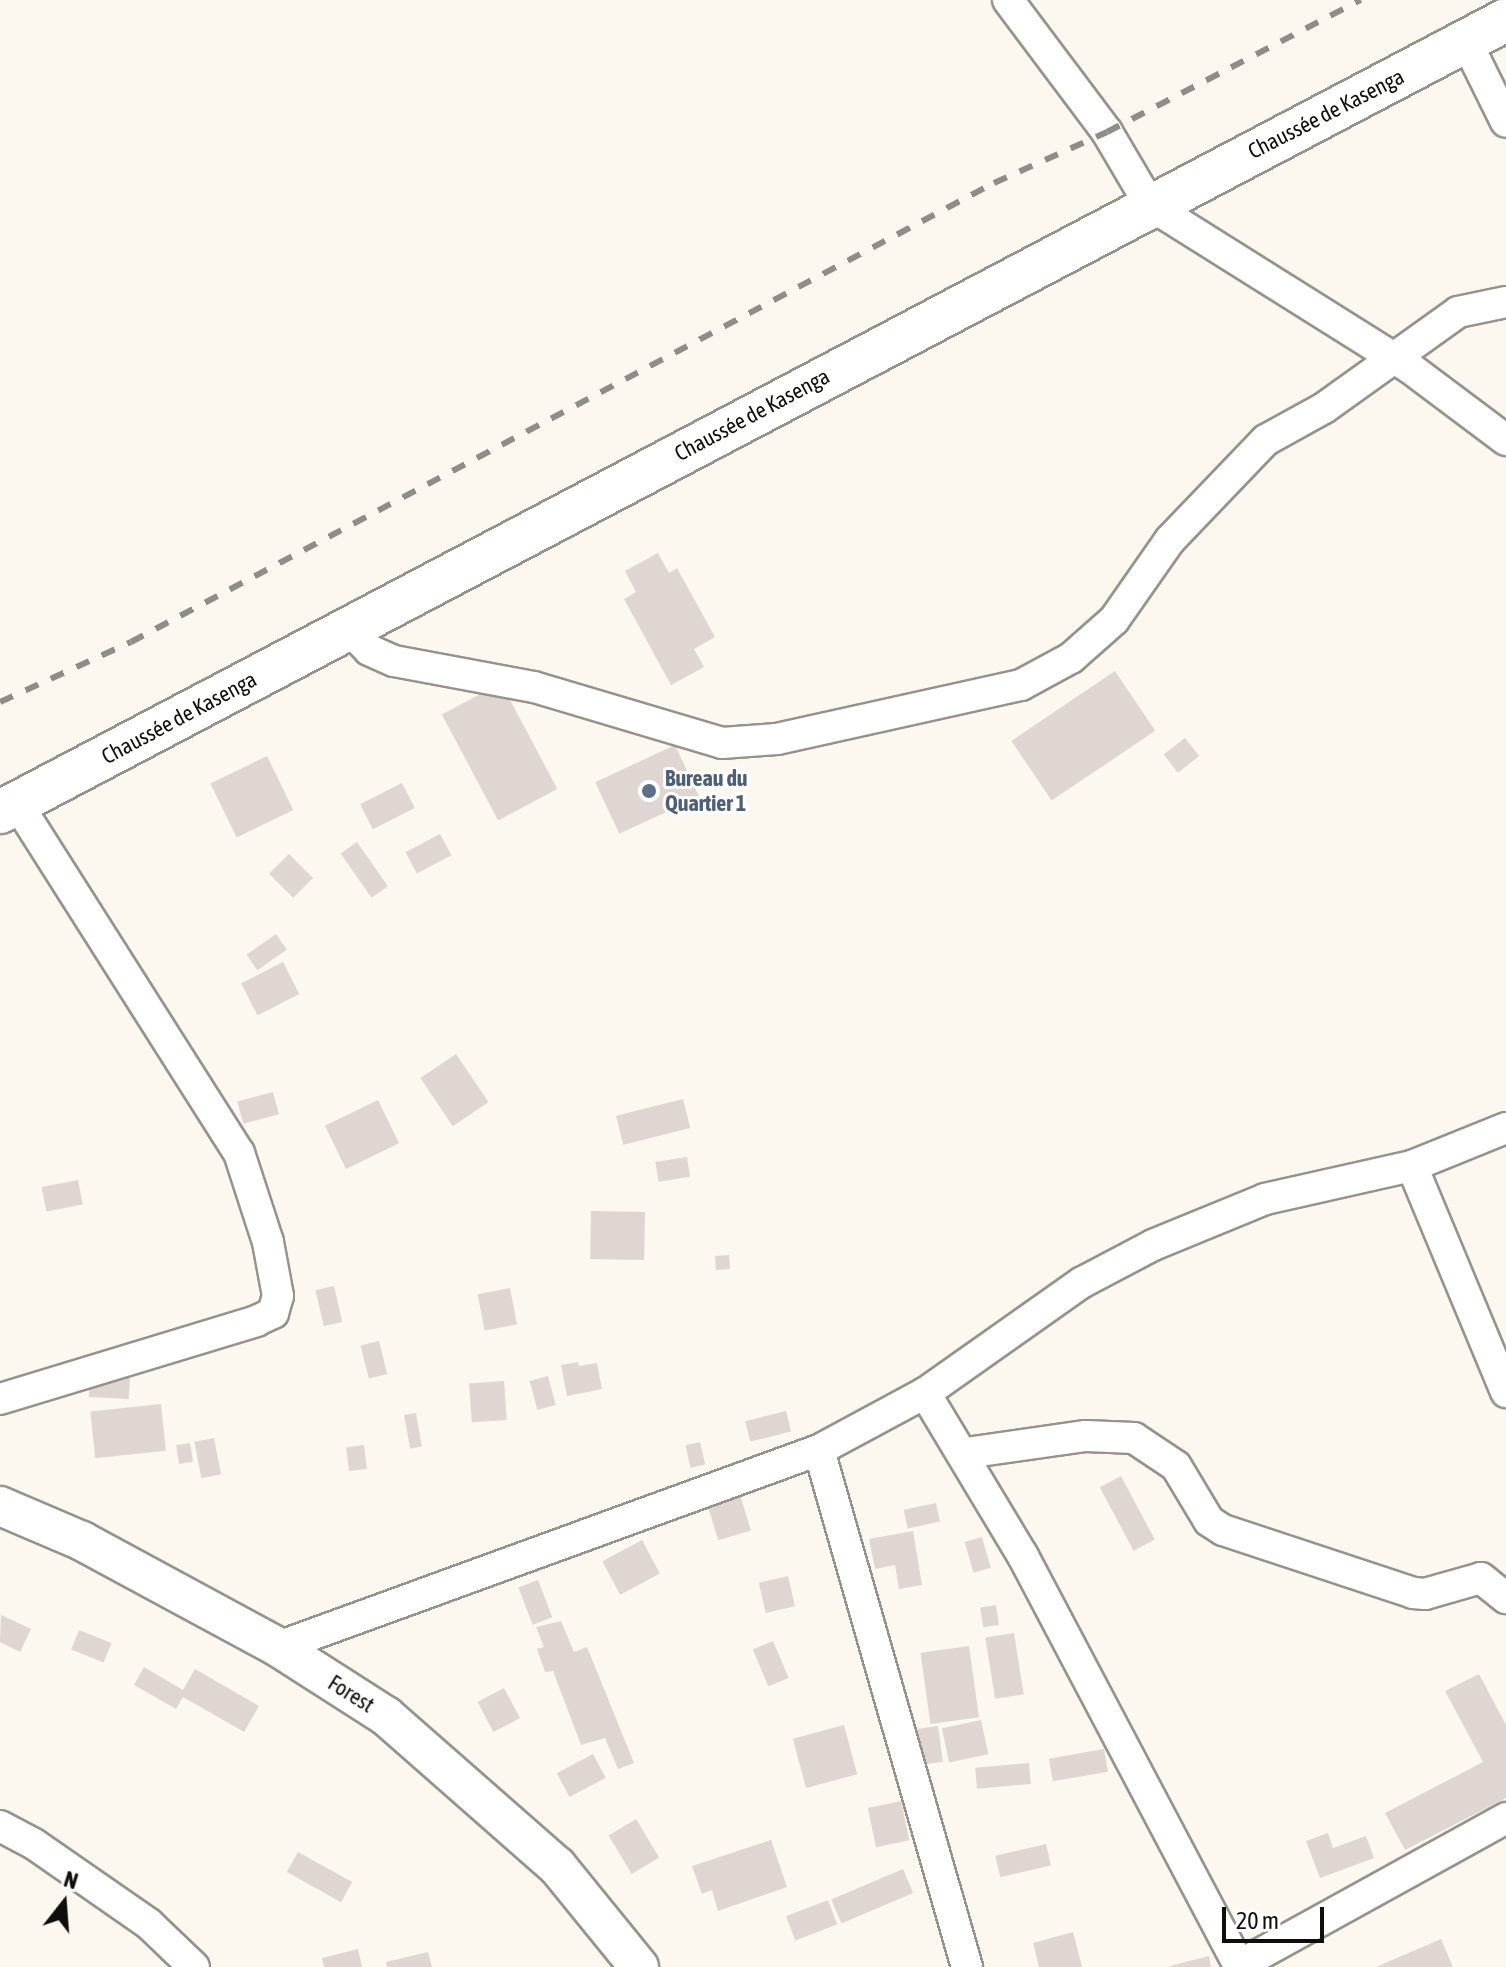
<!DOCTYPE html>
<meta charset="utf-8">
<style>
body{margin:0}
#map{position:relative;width:1506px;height:1967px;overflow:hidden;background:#fcf7ef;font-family:"Asap Condensed",sans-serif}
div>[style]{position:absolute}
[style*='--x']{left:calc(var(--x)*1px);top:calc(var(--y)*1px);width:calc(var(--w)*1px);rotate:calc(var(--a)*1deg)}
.building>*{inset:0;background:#dfd6d2;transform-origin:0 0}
.roads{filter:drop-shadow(2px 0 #97928c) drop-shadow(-2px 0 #97928c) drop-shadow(0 2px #97928c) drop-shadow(0 -2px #97928c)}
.minor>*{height:30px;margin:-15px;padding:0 15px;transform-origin:15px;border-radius:15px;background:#fff}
.tertiary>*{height:38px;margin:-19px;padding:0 19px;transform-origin:19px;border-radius:19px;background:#fff}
.secondary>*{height:42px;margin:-21px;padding:0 21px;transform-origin:21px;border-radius:21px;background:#fff}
.rail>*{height:6px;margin-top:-3px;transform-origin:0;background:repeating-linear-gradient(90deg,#908d87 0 14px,transparent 0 28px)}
.dots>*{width:22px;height:22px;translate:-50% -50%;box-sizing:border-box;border:4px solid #fff;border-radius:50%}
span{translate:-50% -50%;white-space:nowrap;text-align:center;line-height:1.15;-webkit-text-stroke:6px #fff;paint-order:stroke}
.street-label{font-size:22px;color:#0f0e0b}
.service-label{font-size:22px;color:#4e5e75;font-weight:700}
.left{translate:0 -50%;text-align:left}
.north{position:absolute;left:24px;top:1863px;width:80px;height:80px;-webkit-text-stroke:6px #fff;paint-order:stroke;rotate:17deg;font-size:22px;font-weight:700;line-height:32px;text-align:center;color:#0f0e0b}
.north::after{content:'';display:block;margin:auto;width:28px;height:36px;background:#0f0e0b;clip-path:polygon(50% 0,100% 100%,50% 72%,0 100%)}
.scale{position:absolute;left:1222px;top:1907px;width:102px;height:36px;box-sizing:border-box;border:4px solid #0f0e0b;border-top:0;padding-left:10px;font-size:24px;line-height:28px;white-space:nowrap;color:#0f0e0b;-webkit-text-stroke:6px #fff;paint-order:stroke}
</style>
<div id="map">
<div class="building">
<i style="clip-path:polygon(658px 553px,669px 573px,677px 568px,715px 637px,694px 649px,704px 667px,671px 685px,624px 599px,636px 592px,625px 571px)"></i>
<i style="left:1115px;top:671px;width:72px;height:125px;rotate:56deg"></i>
<i style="left:501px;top:683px;width:120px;height:67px;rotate:62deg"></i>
<i style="left:1185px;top:738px;width:23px;height:27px;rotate:52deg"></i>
<i style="left:675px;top:745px;width:57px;height:88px;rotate:65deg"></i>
<i style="left:267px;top:756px;width:60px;height:63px;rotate:64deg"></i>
<i style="left:402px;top:783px;width:28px;height:47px;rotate:63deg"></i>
<i style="left:440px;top:834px;width:24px;height:39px;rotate:62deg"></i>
<i style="left:357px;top:842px;width:54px;height:20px;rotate:55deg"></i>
<i style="left:289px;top:854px;width:34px;height:28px;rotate:45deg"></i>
<i style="left:276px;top:934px;width:19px;height:36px;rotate:55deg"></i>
<i style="left:283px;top:962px;width:36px;height:47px;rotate:63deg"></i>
<i style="left:456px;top:1054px;width:58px;height:43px;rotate:56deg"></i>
<i style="left:273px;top:1092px;width:23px;height:37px;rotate:75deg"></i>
<i style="left:683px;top:1099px;width:30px;height:69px;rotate:76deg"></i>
<i style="left:378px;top:1100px;width:48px;height:59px;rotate:64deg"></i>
<i style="left:687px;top:1157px;width:20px;height:32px;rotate:81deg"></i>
<i style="left:78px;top:1180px;width:25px;height:37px;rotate:79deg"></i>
<i style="left:591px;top:1211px;width:54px;height:48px;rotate:1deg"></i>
<i style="left:729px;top:1255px;width:14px;height:14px;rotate:86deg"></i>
<i style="left:334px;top:1286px;width:37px;height:19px;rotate:77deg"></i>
<i style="left:510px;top:1288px;width:37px;height:33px;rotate:79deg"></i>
<i style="left:379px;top:1341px;width:34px;height:19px;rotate:76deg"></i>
<i style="clip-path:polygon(578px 1362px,579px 1366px,597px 1363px,602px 1389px,567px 1396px,561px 1365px)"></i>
<i style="left:90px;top:1375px;width:40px;height:22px;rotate:3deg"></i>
<i style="left:548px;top:1376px;width:30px;height:19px;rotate:75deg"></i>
<i style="left:504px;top:1381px;width:39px;height:35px;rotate:86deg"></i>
<i style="left:161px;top:1404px;width:47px;height:71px;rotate:84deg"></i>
<i style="left:786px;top:1411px;width:21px;height:42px;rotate:76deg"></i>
<i style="left:416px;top:1413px;width:34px;height:12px;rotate:80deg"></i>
<i style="left:214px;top:1438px;width:37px;height:20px;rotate:79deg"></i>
<i style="left:700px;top:1442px;width:23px;height:15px;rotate:77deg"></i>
<i style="left:190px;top:1443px;width:19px;height:14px;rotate:81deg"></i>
<i style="left:364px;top:1445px;width:24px;height:18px;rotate:83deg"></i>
<i style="left:1121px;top:1476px;width:72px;height:24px;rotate:62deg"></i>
<i style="left:740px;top:1495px;width:37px;height:34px;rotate:73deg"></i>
<i style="left:936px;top:1503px;width:19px;height:33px;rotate:78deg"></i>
<i style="clip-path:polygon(913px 1531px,922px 1585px,899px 1589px,895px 1565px,875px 1569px,869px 1539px)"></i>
<i style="left:982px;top:1537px;width:32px;height:18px;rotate:74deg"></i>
<i style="left:642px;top:1540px;width:38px;height:45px;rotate:62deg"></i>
<i style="left:788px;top:1576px;width:31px;height:30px;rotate:77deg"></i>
<i style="left:538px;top:1580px;width:40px;height:21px;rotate:69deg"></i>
<i style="left:996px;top:1605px;width:20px;height:16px;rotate:81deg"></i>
<i style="clip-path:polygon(1px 1615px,31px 1629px,20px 1652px,0 1642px)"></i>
<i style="clip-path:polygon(561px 1621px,574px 1652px,587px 1647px,634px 1763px,618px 1769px,605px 1738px,581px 1745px,553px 1671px,545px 1672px,537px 1649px,544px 1647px,536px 1627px)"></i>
<i style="left:79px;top:1630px;width:35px;height:21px;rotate:22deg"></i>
<i style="left:1014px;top:1633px;width:62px;height:29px;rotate:81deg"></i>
<i style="left:773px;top:1641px;width:40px;height:22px;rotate:67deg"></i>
<i style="left:969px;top:1646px;width:72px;height:49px;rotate:82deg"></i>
<i style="clip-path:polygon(144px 1667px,183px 1690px,195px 1669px,259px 1706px,244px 1732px,183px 1697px,176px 1709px,134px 1685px)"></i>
<i style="clip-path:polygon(1479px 1674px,1506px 1725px,1506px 1798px,1405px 1850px,1385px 1813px,1483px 1762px,1445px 1691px)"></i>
<i style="left:504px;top:1688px;width:34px;height:30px;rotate:62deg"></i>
<i style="left:981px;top:1720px;width:35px;height:40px;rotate:78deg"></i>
<i style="left:844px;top:1725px;width:51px;height:53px;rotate:75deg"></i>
<i style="left:938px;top:1726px;width:36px;height:25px;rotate:82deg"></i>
<i style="left:1104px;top:1749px;width:23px;height:56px;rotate:80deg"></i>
<i style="left:593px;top:1754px;width:27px;height:41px;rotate:62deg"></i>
<i style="left:1029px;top:1763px;width:21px;height:54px;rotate:85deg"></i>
<i style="left:901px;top:1801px;width:40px;height:34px;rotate:78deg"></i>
<i style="left:636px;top:1819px;width:45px;height:32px;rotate:59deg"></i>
<i style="clip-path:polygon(1328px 1833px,1333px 1848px,1366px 1836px,1374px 1858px,1320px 1878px,1306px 1841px)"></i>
<i style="clip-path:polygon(771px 1840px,787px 1887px,718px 1911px,712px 1890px,702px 1894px,692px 1866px)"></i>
<i style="left:1046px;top:1844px;width:22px;height:52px;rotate:77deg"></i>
<i style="left:298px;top:1852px;width:62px;height:23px;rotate:29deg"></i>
<i style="left:903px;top:1869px;width:26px;height:78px;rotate:67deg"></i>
<i style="left:828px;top:1900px;width:26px;height:45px;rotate:69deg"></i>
<i style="clip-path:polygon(1073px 1932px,1082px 1967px,1039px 1967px,1033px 1943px)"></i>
<i style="clip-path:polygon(1441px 1939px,1453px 1967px,1376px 1967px)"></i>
<i style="clip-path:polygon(358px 1949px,362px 1967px,324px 1967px,322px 1958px)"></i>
<i style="clip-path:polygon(428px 1952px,432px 1967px,387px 1967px,386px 1962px)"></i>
<i style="clip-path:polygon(1209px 1956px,1211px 1967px,1170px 1967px,1170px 1966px)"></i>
</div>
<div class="roads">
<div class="minor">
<i style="--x:1008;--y:0;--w:165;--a:53.1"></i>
<i style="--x:1107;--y:132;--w:85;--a:59.5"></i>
<i style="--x:1150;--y:205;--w:307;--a:32.1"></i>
<i style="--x:1410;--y:368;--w:120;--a:36.9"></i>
<i style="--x:1466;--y:41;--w:90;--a:63.7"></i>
<i style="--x:348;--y:628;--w:30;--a:46"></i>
<i style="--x:369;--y:650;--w:27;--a:24"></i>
<i style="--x:394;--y:661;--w:142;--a:10.5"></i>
<i style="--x:534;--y:687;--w:196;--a:16.6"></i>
<i style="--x:722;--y:743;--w:55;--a:-4.2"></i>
<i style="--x:777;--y:739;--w:250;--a:-12.5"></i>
<i style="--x:1021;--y:685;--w:57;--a:-28.4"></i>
<i style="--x:1071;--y:658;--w:57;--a:-41.5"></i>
<i style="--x:1114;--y:620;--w:98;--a:-55"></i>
<i style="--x:1170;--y:540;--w:139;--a:-46.2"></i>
<i style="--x:1266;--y:440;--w:66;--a:-28.9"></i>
<i style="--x:1324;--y:408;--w:165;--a:-35.6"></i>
<i style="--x:1458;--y:312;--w:49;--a:-11.8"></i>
<i style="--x:1412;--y:1166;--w:245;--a:67.4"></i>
<i style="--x:925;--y:1393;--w:190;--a:59"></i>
<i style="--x:1023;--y:1556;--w:465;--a:62.2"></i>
<i style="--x:0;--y:1399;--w:268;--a:-16.9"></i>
<i style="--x:256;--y:1321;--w:19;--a:-25"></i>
<i style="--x:273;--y:1313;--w:18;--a:-74"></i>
<i style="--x:278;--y:1296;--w:55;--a:-100.5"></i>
<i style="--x:268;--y:1242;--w:94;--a:-108"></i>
<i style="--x:239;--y:1153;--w:414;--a:-122.4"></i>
<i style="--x:819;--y:1450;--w:538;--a:74.03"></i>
<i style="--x:966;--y:1453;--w:121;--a:-8.1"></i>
<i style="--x:1086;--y:1436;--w:48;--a:2.4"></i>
<i style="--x:1134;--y:1438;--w:50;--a:33.7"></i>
<i style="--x:1176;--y:1466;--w:64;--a:59"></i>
<i style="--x:1209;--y:1521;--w:17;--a:33"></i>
<i style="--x:1223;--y:1530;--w:200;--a:18.3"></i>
<i style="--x:1413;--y:1593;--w:12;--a:5"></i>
<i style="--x:1425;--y:1594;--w:58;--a:-15.9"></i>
<i style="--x:1481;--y:1578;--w:32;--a:39"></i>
<i style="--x:278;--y:1647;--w:576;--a:-20.01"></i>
<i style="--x:819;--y:1450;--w:120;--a:-28.3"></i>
<i style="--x:925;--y:1393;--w:191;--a:-35.2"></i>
<i style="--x:1081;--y:1283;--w:81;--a:-27.8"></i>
<i style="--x:1153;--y:1245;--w:121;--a:-22.3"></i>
<i style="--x:1265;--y:1199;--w:151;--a:-12.7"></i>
<i style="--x:1412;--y:1166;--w:101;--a:-22"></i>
<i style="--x:0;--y:1826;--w:38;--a:28"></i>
<i style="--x:34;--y:1844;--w:140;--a:34.8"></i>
<i style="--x:149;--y:1924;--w:62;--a:43.7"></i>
<i style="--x:1240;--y:1965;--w:304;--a:-28.9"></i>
</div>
<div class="tertiary">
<i style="--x:0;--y:1506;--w:89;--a:23.1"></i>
<i style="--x:82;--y:1541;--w:223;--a:28.4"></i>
<i style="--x:278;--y:1647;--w:128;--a:32.6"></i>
<i style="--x:386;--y:1716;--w:227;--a:41.3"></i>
<i style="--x:557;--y:1866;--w:130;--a:50.9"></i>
</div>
<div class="secondary">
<i style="--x:0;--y:812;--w:1702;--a:-27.74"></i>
</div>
</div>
<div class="rail">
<i style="--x:0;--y:702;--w:144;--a:-24.6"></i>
<i style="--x:131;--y:642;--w:977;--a:-28.01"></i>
<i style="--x:994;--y:183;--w:124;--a:-24.3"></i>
<i style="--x:1107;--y:132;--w:286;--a:-27.5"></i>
</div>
<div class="dots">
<i style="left:649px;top:791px;background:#5c6f8a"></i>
</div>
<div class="street-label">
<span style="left:1326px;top:114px;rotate:-27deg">Chaussée de Kasenga</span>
<span style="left:752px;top:415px;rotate:-28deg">Chaussée de Kasenga</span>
<span style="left:179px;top:718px;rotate:-28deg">Chaussée de Kasenga</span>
<span style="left:351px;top:1694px;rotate:32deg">Forest</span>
</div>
<div class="service-label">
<span class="left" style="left:665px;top:791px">Bureau du<br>Quartier 1</span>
</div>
<div class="north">N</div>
<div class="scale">20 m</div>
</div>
